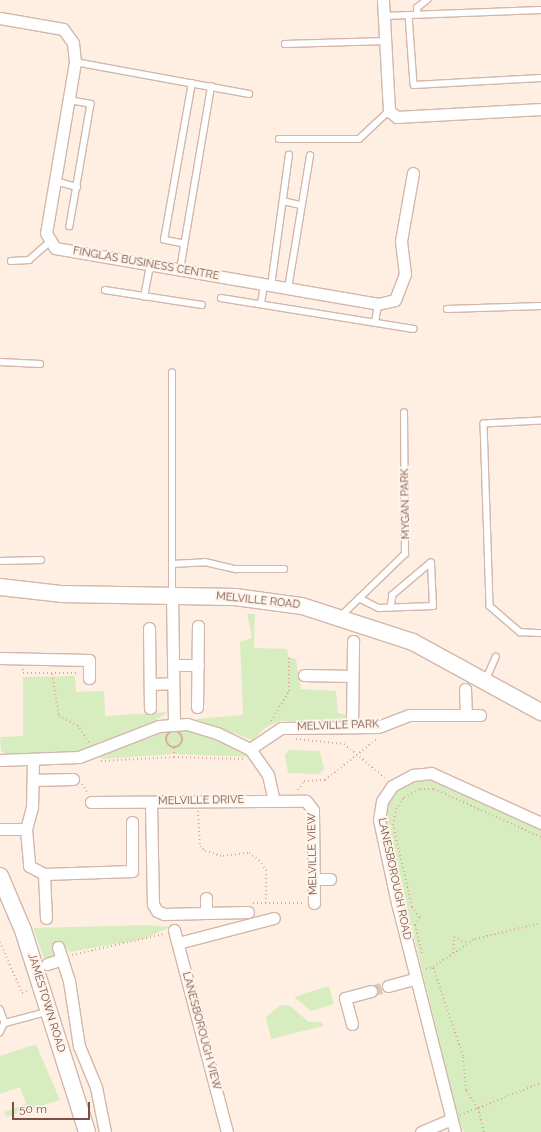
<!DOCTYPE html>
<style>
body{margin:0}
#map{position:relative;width:541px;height:1132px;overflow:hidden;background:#feefe2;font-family:Raleway,sans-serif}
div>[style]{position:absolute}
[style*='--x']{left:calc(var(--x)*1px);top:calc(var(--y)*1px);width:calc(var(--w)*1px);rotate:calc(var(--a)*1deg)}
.green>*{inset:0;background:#d8edbf}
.street-tunnel>*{height:11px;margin-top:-5.5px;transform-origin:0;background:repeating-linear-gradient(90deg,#dcc8bb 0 11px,transparent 0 16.5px)}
.path>*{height:2px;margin-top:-1px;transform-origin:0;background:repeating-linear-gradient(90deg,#dbab9a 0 1px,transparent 0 4px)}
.path>.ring{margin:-1px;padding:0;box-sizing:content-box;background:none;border:2px solid #dbab9a;border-radius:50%}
.roads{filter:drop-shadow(1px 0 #d2b7aa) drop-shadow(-1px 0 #d2b7aa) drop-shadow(0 1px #d2b7aa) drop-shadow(0 -1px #d2b7aa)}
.lane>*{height:5.5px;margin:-2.75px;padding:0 2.75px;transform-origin:2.75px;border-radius:2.75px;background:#fff}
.street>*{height:11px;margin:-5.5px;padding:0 5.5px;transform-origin:5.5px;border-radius:5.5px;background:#fff}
.secondary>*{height:16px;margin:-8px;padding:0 8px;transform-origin:8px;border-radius:8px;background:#fff}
span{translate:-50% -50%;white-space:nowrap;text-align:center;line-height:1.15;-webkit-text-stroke:4px #fff4ea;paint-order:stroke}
.street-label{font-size:11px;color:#785146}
.scale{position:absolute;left:12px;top:1102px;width:78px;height:18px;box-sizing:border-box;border:2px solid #785146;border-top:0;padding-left:5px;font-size:12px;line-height:14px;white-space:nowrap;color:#785146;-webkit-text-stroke:3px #fff4ea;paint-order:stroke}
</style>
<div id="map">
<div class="green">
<i style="clip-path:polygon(247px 614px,255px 614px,254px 648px,287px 649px,289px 657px,296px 659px,301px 689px,336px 691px,338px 713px,348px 715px,348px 719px,332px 722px,280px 721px,266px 727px,252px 740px,195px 719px,243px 715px,240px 642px,252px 638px)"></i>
<i style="clip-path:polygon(75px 676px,76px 692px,104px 691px,105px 716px,168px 712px,155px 721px,77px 752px,8px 755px,1px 751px,0 737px,23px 736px,23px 677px)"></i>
<i style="clip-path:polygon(183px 730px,214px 736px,240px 749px,247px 757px,172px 754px,102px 759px,98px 754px,151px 732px)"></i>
<i style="clip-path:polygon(289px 750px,320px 751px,324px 769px,319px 774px,288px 773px,285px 755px)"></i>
<i style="clip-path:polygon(418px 780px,432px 780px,541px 830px,541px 1132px,464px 1132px,458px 1118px,386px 822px,389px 802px,402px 786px)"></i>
<i style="clip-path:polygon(148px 925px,170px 927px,143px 939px,70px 952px,64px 945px,54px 947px,54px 957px,47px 959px,44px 958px,33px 928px)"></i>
<i style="clip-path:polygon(329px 986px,334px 1004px,311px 1011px,294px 997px)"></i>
<i style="clip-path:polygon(281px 1005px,290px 1006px,309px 1022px,322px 1022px,323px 1026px,271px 1039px,266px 1017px)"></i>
<i style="clip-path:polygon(36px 1044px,60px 1100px,6px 1117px,4px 1112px,26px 1104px,20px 1087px,0 1094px,0 1056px)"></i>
</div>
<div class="street-tunnel">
<i style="--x:371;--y:991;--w:18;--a:-16"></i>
</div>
<div class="path">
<i style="--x:23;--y:669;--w:4;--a:90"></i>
<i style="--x:23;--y:673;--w:56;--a:0"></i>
<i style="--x:52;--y:674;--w:43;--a:80.5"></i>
<i style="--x:59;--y:716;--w:20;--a:27"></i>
<i style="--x:77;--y:725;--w:21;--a:55"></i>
<i style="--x:271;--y:721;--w:35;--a:-59"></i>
<i style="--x:289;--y:691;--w:34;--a:-90"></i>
<i class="ring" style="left:166px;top:731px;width:14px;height:14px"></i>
<i style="--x:296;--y:739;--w:48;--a:5.9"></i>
<i style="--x:344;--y:744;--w:53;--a:39.7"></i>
<i style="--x:174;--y:757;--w:12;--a:-90"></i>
<i style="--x:101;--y:761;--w:73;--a:-3.1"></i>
<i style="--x:174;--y:757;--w:70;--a:1.6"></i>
<i style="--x:82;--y:784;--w:11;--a:56"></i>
<i style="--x:298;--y:790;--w:11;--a:-56"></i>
<i style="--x:304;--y:781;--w:21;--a:-3"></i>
<i style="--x:325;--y:780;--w:68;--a:-38.4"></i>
<i style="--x:198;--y:811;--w:35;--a:87"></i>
<i style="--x:200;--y:846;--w:7;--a:45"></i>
<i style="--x:205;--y:851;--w:19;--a:16"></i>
<i style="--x:223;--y:856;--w:26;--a:-7"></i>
<i style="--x:249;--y:853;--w:12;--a:35"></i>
<i style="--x:259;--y:860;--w:12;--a:55"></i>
<i style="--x:266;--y:870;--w:33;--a:90"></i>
<i style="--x:253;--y:903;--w:52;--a:0"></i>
<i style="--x:0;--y:942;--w:56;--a:66.7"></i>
<i style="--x:22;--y:993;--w:8;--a:-23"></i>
<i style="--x:422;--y:953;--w:29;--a:-104"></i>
<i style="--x:415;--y:925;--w:9;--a:-58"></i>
<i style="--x:420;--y:917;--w:13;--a:-129"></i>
<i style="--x:412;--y:907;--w:84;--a:-103"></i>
<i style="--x:393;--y:825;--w:16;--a:-79"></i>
<i style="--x:396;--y:809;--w:14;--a:-56"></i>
<i style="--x:404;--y:797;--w:18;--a:-27"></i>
<i style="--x:420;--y:789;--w:14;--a:0"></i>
<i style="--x:434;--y:789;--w:117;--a:24.2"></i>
<i style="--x:453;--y:953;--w:16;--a:-86"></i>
<i style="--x:454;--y:937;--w:14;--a:25"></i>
<i style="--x:72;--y:955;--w:94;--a:-12.9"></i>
<i style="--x:426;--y:969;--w:7;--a:-16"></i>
<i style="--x:460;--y:1115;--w:87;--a:-21.6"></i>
<i style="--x:484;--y:1132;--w:25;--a:-104"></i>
<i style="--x:478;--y:1108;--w:22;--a:-124"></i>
<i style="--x:466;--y:1090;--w:34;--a:-95"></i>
<i style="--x:463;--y:1056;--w:94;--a:-108.6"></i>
<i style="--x:433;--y:967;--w:50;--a:-33.7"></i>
<i style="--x:475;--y:939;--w:68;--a:-13.6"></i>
</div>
<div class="roads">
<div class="lane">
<i style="--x:409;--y:15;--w:70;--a:85.9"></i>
<i style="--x:414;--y:85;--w:127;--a:-3.2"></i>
<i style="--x:417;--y:15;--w:7;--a:-90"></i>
<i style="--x:417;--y:8;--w:13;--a:-39"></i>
<i style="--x:384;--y:16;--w:157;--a:-2.2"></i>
<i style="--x:285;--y:44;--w:101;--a:-1.7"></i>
<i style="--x:75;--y:62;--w:177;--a:10.4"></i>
<i style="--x:69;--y:100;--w:22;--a:10"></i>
<i style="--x:91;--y:104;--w:124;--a:99.8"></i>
<i style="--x:279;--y:139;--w:80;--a:0"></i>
<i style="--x:359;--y:139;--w:41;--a:-43"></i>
<i style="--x:55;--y:181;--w:23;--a:15"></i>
<i style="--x:283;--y:201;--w:18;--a:13"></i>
<i style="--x:184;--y:244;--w:20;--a:-169"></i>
<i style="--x:164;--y:240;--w:159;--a:-79.9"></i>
<i style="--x:11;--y:261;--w:18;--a:-3"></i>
<i style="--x:29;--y:260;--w:29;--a:-41"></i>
<i style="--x:180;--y:270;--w:186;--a:-80.4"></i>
<i style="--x:271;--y:286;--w:132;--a:-82.2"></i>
<i style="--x:288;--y:289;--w:135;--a:-80.6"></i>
<i style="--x:105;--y:290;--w:98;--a:8.8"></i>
<i style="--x:144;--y:297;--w:33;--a:-79"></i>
<i style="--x:221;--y:298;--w:195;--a:9.1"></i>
<i style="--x:261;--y:304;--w:20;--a:-81"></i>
<i style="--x:447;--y:309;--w:94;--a:-1.8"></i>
<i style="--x:375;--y:323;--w:19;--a:-81"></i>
<i style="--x:0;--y:362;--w:40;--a:2.9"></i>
<i style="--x:541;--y:421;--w:57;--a:177"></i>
<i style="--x:484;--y:424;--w:182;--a:88.1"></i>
<i style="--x:490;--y:606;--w:40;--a:41"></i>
<i style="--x:520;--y:632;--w:21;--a:3"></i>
<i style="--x:0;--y:561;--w:41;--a:-1.4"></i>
<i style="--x:172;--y:564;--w:33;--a:-3"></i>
<i style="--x:205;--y:562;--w:32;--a:13"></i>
<i style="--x:236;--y:569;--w:48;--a:0"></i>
<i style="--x:172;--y:595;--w:222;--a:-90"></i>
<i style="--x:359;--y:598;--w:22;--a:27"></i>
<i style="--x:379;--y:608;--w:54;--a:-2.1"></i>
<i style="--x:433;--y:606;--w:43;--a:-92.7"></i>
<i style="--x:431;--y:563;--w:50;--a:139.9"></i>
<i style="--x:393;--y:595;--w:12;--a:99"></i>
<i style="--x:341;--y:616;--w:89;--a:-44.1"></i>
<i style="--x:405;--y:554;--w:141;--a:-90.4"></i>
<i style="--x:486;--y:679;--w:24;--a:-66"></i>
<i style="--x:0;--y:1009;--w:15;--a:70"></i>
<i style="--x:5;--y:1023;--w:11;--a:117"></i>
<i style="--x:5;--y:1023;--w:43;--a:-14.7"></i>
</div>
<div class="street">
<i style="--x:383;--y:0;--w:111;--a:86.9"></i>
<i style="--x:389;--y:111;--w:10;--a:37"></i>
<i style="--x:397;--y:117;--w:144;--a:-3.2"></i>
<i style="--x:0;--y:18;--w:64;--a:9.9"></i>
<i style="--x:63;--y:29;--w:17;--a:54"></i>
<i style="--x:73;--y:43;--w:19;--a:84"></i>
<i style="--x:75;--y:62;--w:173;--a:99.6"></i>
<i style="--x:46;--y:233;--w:17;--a:59"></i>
<i style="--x:55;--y:248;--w:328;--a:9.8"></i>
<i style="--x:378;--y:304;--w:17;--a:-13"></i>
<i style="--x:395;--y:300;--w:28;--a:-69"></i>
<i style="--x:405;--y:274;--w:33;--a:-97"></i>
<i style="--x:401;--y:241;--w:69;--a:-80"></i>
<i style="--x:172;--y:595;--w:128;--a:89.1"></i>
<i style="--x:149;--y:628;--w:80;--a:89.3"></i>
<i style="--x:0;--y:658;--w:89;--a:1.3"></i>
<i style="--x:89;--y:660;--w:18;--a:90"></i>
<i style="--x:174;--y:665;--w:24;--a:0"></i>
<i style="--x:304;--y:675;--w:48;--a:1.2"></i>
<i style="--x:150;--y:684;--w:23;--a:-2"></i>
<i style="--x:465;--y:689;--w:26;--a:88"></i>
<i style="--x:197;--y:707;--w:81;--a:-89.3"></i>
<i style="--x:352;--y:727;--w:86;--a:-89.3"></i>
<i style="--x:250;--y:749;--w:37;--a:-34"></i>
<i style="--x:281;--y:728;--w:97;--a:-0.6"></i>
<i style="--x:378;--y:727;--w:33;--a:-21"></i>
<i style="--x:409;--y:715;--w:71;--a:0"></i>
<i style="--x:0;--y:760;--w:79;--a:-2.2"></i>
<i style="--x:79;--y:757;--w:86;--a:-21.2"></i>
<i style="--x:159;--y:726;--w:28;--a:-4"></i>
<i style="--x:187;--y:724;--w:31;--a:17"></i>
<i style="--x:217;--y:733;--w:37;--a:26"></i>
<i style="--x:250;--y:749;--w:32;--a:55"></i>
<i style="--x:268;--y:775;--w:26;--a:77"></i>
<i style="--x:33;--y:761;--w:46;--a:91.2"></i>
<i style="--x:32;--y:807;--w:23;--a:105"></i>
<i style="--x:26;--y:829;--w:37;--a:85"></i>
<i style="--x:29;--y:866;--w:17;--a:28"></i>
<i style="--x:44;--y:874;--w:44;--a:87.4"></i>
<i style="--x:33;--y:780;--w:40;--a:-1.4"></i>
<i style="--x:91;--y:802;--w:215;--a:-0.3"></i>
<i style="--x:306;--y:801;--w:11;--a:52"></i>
<i style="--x:313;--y:810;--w:93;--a:89.4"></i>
<i style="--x:151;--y:802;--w:102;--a:88.9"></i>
<i style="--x:153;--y:904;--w:8;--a:60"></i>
<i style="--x:157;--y:911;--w:8;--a:23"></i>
<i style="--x:164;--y:914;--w:84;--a:-1.4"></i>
<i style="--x:0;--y:829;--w:26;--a:0"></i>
<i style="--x:44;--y:874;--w:88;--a:-2"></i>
<i style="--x:132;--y:871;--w:49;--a:-90"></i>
<i style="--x:314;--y:879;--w:16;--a:0"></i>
<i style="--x:206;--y:913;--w:15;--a:-90"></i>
<i style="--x:174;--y:930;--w:209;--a:75.3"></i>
<i style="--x:178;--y:943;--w:99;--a:-14.6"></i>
<i style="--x:58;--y:947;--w:36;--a:72"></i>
<i style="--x:69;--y:981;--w:66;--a:81.3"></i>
<i style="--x:79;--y:1046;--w:44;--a:67.5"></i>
<i style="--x:96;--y:1087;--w:46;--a:78.7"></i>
<i style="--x:47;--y:964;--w:16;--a:-18"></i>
<i style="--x:388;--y:986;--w:28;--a:-15"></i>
<i style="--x:352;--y:1024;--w:27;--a:-105"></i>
<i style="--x:345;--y:998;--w:27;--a:-15"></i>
<i style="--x:421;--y:1132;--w:30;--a:-23"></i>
<i style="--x:455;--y:1132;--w:236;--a:-104.2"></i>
<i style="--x:397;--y:903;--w:85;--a:-102.2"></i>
<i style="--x:379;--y:820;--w:19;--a:-81"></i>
<i style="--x:382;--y:801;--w:18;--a:-56"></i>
<i style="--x:392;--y:786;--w:24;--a:-28"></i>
<i style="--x:413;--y:775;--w:18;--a:-6"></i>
<i style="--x:431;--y:773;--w:121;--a:24.4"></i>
</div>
<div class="secondary">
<i style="--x:0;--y:587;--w:61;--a:6.5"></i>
<i style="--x:61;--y:594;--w:174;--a:1"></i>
<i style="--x:235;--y:597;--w:68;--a:7.7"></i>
<i style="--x:302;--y:606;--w:117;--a:18"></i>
<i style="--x:413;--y:642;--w:146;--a:28.7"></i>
<i style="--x:0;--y:876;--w:59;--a:66.9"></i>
<i style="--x:23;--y:930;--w:212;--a:72.4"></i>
</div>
</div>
<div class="street-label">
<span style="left:146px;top:264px;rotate:10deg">FINGLAS BUSINESS CENTRE</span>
<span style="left:406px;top:504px;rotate:-91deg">MYGAN PARK</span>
<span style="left:258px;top:601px;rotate:6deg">MELVILLE ROAD</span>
<span style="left:338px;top:726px;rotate:-2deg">MELVILLE PARK</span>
<span style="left:201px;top:801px;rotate:-1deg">MELVILLE DRIVE</span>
<span style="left:313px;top:854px;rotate:-91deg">MELVILLE VIEW</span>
<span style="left:394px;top:879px;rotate:78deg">LANESBOROUGH ROAD</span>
<span style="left:46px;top:1003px;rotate:73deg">JAMESTOWN ROAD</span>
<span style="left:201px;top:1031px;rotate:75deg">LANESBOROUGH VIEW</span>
</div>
<div class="scale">50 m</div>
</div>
